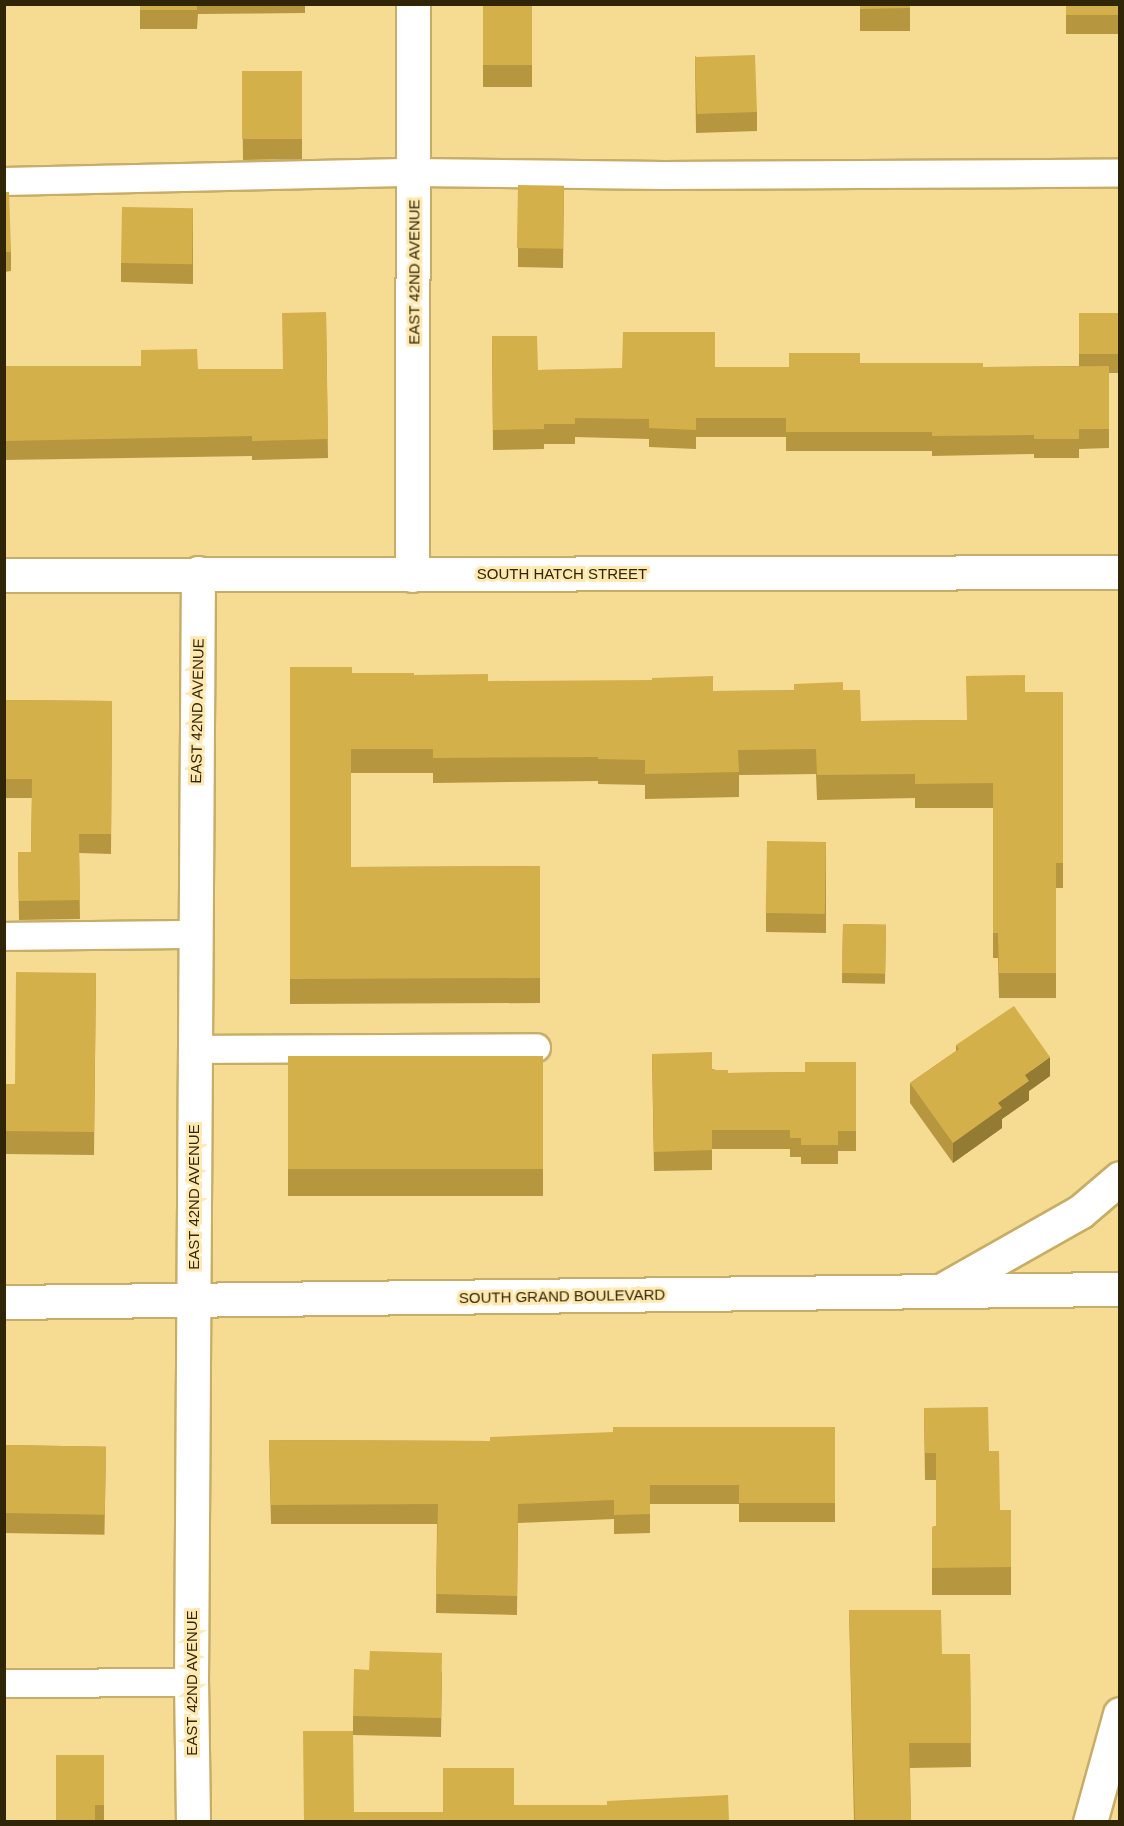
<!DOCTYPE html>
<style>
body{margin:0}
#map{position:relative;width:1124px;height:1826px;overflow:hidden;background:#f6db93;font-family:Helvetica,sans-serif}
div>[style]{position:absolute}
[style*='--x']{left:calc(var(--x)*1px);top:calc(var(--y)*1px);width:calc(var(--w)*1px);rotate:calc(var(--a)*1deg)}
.roads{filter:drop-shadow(2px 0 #c7ad67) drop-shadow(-2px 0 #c7ad67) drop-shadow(0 2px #c7ad67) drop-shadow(0 -2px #c7ad67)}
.service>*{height:27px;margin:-13.5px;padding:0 13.5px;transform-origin:13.5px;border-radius:13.5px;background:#fff}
.minor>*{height:33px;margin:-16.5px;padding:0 16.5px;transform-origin:16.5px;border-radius:16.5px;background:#fff}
.secondary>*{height:33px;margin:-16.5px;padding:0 16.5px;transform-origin:16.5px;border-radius:16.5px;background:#fff}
.wall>*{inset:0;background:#b69740;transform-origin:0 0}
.shaded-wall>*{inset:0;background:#947b34}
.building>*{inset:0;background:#d4b04b;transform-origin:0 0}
span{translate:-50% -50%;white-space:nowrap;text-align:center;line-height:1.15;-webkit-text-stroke:6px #ffe9b0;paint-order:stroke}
.street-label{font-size:15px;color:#302507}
.frame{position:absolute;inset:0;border:6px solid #302507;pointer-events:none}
</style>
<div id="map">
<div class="roads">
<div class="service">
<i style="--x:4;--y:181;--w:410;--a:-1.3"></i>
<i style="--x:414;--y:172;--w:249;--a:0.7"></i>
<i style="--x:663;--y:175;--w:457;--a:-0.3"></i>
<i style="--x:4;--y:936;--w:190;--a:-0.6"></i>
<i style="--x:195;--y:1049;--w:341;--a:-0.3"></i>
<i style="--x:4;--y:1683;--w:187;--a:-0.3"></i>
</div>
<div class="minor">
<i style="--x:4;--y:575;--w:1116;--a:-0.15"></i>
<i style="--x:412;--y:575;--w:571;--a:-89.9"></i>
<i style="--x:193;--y:1822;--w:140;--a:-90.8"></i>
<i style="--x:191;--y:1682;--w:1109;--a:-89.64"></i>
</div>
<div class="secondary">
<i style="--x:942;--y:1290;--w:159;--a:-29.5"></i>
<i style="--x:1080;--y:1212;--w:52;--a:-40.4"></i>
<i style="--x:4;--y:1302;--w:1116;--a:-0.67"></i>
<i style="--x:1090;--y:1822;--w:112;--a:-74.5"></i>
</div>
</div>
<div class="wall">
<i style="clip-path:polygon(140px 4px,305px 4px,305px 13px,198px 14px,197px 29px,140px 29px)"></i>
<i style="left:483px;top:4px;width:49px;height:83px"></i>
<i style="left:860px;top:4px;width:50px;height:27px"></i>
<i style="left:1066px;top:4px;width:53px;height:30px"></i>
<i style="clip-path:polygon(695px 56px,757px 112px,757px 131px,696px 133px)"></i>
<i style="clip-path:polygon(242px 72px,302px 139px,302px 159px,243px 160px)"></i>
<i style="clip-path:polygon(564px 186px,563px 268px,518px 267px,518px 248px)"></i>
<i style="clip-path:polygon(4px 192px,11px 252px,11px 271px,4px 272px)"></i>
<i style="clip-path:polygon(193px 208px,193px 284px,121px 282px,121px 263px)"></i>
<i style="clip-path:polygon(326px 312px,328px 458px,252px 460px,252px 456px,4px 460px,4px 366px,198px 369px,283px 369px)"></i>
<i style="clip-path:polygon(1079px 313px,1119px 313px,1119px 373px,1109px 373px,1109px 448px,1079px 449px,1079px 458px,1034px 458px,1034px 454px,932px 456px,932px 451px,786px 451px,786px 437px,696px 437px,696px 449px,649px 447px,649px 439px,575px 437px,575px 444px,544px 444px,544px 449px,493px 450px,492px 336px,538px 370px,789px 367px,860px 363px,983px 367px,1079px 366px)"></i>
<i style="clip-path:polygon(290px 667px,352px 673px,414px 675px,488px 681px,713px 691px,843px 690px,861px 721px,967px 720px,1025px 692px,1063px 692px,1063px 888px,1056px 888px,1056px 998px,999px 998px,998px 958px,993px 958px,993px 808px,915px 808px,915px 798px,817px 800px,816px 774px,739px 775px,739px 797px,645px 799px,645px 785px,598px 784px,598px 781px,433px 783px,433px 773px,351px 773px,351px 867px,540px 866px,540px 1003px,290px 1004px)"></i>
<i style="clip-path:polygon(4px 700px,112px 701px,111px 854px,79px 853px,80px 919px,19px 920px,18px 852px,31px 852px,32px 798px,4px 798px)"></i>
<i style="clip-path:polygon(826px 842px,826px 933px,766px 932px,766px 913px)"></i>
<i style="left:843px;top:924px;width:43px;height:59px;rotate:1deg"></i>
<i style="clip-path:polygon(96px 973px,94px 1155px,4px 1154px,4px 1084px,15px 1084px)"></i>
<i style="clip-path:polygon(956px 1045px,1050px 1076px,1029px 1091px,1029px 1100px,1002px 1119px,1002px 1128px,953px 1163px,910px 1103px,910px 1083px,956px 1051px)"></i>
<i style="clip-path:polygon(652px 1054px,728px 1073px,805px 1072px,856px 1062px,856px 1151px,838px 1151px,838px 1164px,801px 1164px,801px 1157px,790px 1157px,790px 1149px,712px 1149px,712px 1170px,654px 1171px)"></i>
<i style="left:288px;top:1056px;width:255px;height:140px"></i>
<i style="clip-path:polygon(924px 1408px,989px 1451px,1000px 1510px,1011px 1510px,1011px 1595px,932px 1595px,932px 1527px,936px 1526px,936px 1480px,925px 1480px)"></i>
<i style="clip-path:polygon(835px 1427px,835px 1522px,739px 1522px,739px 1504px,650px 1504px,650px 1533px,614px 1534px,614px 1519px,518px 1523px,517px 1615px,436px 1613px,437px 1524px,271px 1524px,269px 1440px,490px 1441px)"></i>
<i style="left:4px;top:1445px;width:102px;height:88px;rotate:1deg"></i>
<i style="clip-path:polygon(849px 1610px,942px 1654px,970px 1654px,971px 1767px,910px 1768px,911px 1821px,854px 1821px)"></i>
<i style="clip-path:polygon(442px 1672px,441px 1737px,353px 1735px,353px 1716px)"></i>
<i style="clip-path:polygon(104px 1755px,104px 1821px,4px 1821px,56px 1821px)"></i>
</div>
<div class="shaded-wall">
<i style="clip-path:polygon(1050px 1057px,1050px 1076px,1029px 1091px,1029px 1100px,1002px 1119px,1002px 1128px,953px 1163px,953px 1143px,998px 1103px,1025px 1075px)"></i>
</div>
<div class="building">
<i style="left:140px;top:4px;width:57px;height:6px"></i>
<i style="left:483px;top:4px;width:49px;height:61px"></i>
<i style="clip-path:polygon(860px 4px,910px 4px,910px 8px,860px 9px)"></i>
<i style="left:1066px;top:4px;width:53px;height:11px"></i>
<i style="left:755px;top:55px;width:57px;height:60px;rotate:88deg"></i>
<i style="left:302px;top:71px;width:68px;height:60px;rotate:90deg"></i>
<i style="left:518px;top:185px;width:46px;height:63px;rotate:1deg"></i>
<i style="clip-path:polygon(4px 192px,9px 192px,11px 252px,4px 252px)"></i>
<i style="left:122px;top:207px;width:71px;height:56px;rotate:1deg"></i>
<i style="clip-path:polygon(326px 312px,328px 439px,252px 441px,252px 436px,4px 441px,4px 366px,141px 366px,141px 350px,197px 349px,198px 369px,283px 369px,282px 313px)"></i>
<i style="left:1079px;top:313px;width:40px;height:41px"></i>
<i style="clip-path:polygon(623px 332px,715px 332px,715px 367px,789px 367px,789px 353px,860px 353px,860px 363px,983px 363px,983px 367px,1109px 366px,1109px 429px,1079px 429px,1079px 439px,1034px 439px,1034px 435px,932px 436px,932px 432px,786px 432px,786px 418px,696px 418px,696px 430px,649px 428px,649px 419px,575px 418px,575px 424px,544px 424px,544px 429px,493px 430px,492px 336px,537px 336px,538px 370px,622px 368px)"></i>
<i style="clip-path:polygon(290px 667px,352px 667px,352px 673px,414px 673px,414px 675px,488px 674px,488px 681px,652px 680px,652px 678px,713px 676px,713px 691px,794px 691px,794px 684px,843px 682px,843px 690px,860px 690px,861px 721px,967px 720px,966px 676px,1025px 675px,1025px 692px,1063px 692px,1063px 863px,1056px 863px,1056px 973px,999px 973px,998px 933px,993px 933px,993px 783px,915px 784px,915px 774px,817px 775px,816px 749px,738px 750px,739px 772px,645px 774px,645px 760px,598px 759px,598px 757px,433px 758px,433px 749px,351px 749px,351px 867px,540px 866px,540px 978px,290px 979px)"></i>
<i style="clip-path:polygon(4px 700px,112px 701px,111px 834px,79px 834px,80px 900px,19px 901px,18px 852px,31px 852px,32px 779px,4px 779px)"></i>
<i style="left:767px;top:841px;width:59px;height:72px;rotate:1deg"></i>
<i style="left:843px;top:924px;width:43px;height:49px;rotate:1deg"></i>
<i style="clip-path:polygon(16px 972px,96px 973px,94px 1132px,4px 1131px,4px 1084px,15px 1084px)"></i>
<i style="clip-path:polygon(1014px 1006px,1050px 1057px,1025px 1075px,1029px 1081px,998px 1103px,1002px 1108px,953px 1143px,910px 1083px,959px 1049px,956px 1045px)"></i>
<i style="clip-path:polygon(712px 1052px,712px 1070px,728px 1070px,728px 1073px,805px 1072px,805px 1062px,856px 1062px,856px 1131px,838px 1131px,838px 1145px,801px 1145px,801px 1138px,790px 1138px,790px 1130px,712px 1130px,712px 1150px,654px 1152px,652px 1054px)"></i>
<i style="left:288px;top:1056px;width:255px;height:113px"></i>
<i style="clip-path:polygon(988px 1407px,989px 1451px,999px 1451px,1000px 1510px,1011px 1510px,1011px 1567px,932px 1568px,932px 1527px,936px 1526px,936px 1453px,925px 1453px,924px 1408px)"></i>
<i style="clip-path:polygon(613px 1427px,835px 1427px,835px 1503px,739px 1503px,739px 1485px,650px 1485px,650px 1514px,614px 1515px,614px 1500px,518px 1504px,517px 1596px,436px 1594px,438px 1504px,271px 1505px,269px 1440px,490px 1441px,490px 1437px,613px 1432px)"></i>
<i style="left:4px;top:1445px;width:102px;height:68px;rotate:1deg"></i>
<i style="clip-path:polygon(849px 1610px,941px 1610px,942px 1654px,970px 1654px,971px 1743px,909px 1743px,911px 1821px,855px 1821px)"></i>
<i style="clip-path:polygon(370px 1651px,442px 1653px,441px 1718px,353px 1716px,354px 1669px,369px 1670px)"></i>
<i style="clip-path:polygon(303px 1731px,353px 1731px,354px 1812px,443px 1812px,443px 1768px,514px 1768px,514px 1805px,607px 1805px,607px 1801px,728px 1795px,729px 1821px,304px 1821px)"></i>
<i style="clip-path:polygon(56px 1755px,104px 1755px,104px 1805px,95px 1805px,95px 1821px,4px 1821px,56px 1821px)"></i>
</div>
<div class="street-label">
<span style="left:414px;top:272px;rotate:-90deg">EAST 42ND AVENUE</span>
<span style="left:562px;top:574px">SOUTH HATCH STREET</span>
<span style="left:197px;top:711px;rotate:-89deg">EAST 42ND AVENUE</span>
<span style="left:194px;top:1197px;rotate:-90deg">EAST 42ND AVENUE</span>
<span style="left:562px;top:1296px;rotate:-1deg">SOUTH GRAND BOULEVARD</span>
<span style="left:192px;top:1683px;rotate:-90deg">EAST 42ND AVENUE</span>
</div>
<div class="frame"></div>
</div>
